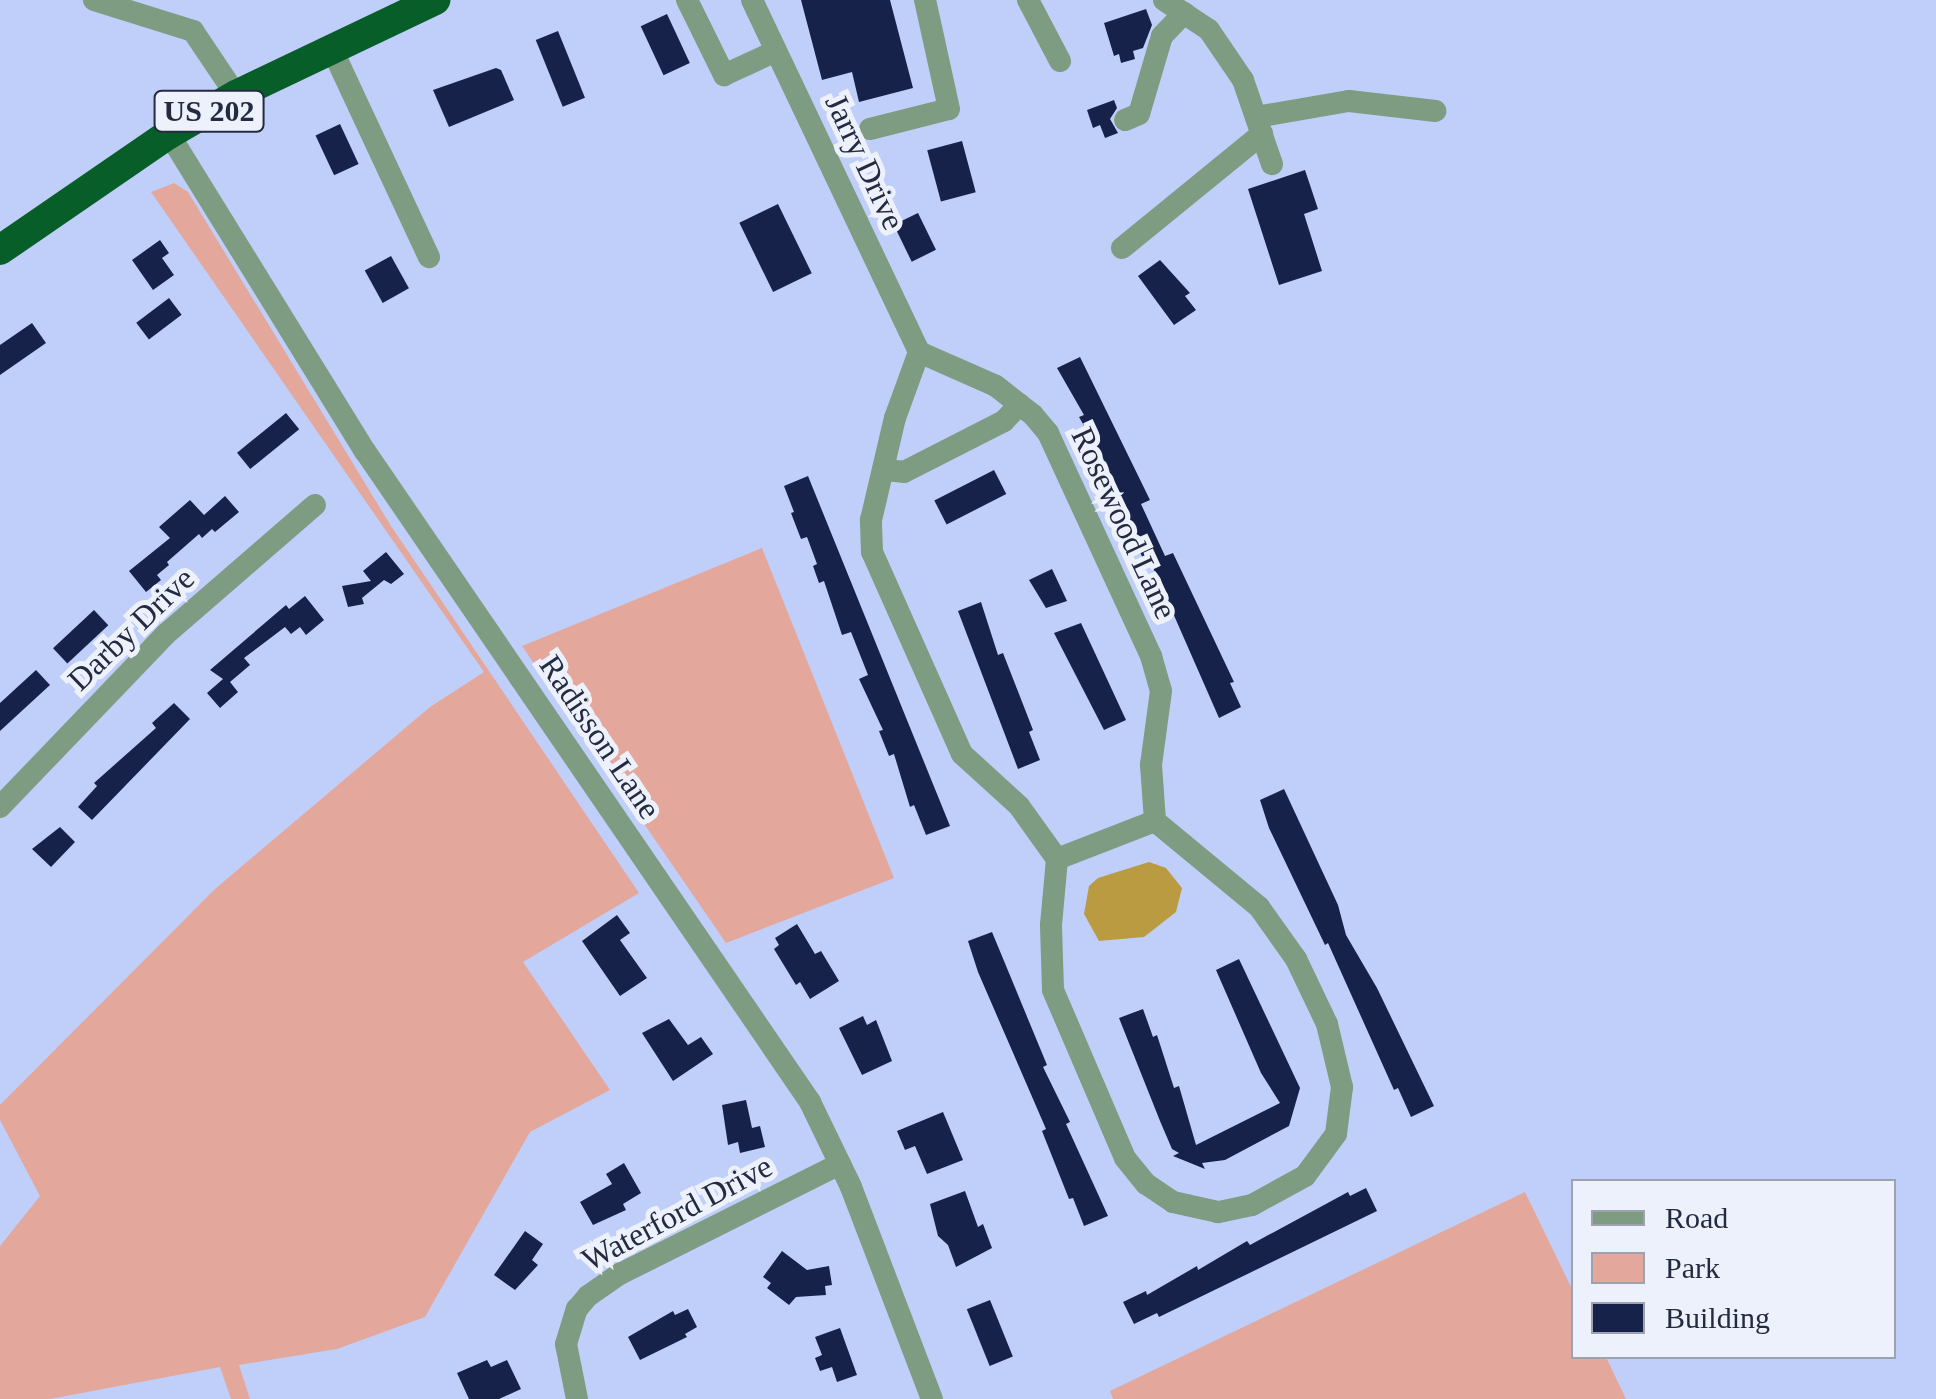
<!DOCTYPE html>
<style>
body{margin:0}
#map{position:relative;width:1936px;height:1399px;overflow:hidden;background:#c0cffa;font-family:Georgia,serif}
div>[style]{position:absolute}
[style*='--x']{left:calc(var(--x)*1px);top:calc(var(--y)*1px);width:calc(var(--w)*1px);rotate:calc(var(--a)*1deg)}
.green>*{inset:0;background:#e4a79c}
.water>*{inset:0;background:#ba9b42}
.building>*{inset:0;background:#17224b;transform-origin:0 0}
.minor>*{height:22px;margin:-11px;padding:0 11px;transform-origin:11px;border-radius:11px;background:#7d9c82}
.highway>*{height:30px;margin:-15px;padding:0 15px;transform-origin:15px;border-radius:15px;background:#085e28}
span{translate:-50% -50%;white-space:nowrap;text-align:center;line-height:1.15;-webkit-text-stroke:10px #edf1fc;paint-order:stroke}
.shield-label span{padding:2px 8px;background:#edf1fc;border:2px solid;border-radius:8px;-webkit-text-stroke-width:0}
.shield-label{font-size:30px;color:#242b40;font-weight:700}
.street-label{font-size:32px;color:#242b40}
.legend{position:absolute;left:1571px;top:1179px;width:325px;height:180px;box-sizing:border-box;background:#edf1fc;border:2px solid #9da2b1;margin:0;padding:12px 18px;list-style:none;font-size:30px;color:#242b40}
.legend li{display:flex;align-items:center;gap:20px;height:50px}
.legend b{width:50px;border:2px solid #9da2b1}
</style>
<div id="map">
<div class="green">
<i style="clip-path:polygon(174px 183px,188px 192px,391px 526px,639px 893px,523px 962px,610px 1090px,530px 1132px,425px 1317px,337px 1349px,239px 1365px,250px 1399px,231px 1399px,220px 1367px,50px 1399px,0 1399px,0 1246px,40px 1196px,0 1120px,0 1105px,215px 889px,430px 707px,484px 672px,151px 192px)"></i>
<i style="clip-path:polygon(762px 548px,894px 878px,726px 943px,522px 646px)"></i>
<i style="clip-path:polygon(1525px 1192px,1573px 1291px,1574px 1356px,1606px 1357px,1626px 1399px,1113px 1399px,1110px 1391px)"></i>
</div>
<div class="water">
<i style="clip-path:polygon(1149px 862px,1166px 868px,1182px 888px,1176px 912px,1144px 937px,1099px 941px,1084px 914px,1089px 886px,1098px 878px)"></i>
</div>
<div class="building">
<i style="clip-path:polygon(801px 0,890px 0,913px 88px,859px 102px,852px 72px,822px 80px)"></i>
<i style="clip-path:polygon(1146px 9px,1152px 25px,1143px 48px,1133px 51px,1135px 59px,1121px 63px,1119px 54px,1114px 56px,1104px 23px)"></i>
<i style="left:667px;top:14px;width:54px;height:29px;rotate:65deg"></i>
<i style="left:558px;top:31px;width:72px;height:24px;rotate:68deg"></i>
<i style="clip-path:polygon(496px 68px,501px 70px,514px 100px,449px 127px,433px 90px)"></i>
<i style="clip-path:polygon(1114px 100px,1117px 108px,1110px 119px,1118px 133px,1105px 138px,1100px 125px,1093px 128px,1087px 110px)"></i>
<i style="left:340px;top:124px;width:44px;height:27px;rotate:65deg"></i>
<i style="left:962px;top:141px;width:53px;height:36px;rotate:75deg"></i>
<i style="clip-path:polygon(1305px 170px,1318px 209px,1304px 214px,1322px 271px,1279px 285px,1248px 189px)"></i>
<i style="left:778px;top:204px;width:77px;height:43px;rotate:64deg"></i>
<i style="left:918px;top:213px;width:41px;height:27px;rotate:64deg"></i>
<i style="clip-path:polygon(160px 240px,169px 253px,162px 258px,174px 275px,153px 290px,132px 260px)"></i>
<i style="left:391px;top:256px;width:37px;height:30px;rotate:61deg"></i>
<i style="clip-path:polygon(1160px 260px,1190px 293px,1185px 296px,1196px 310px,1174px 325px,1138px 276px)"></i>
<i style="left:169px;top:298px;width:21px;height:41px;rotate:53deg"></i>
<i style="clip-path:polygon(32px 323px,46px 343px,0 375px,0 345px)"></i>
<i style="clip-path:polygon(1080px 357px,1150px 500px,1141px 504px,1165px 556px,1173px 553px,1234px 682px,1230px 683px,1241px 707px,1219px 718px,1151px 563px,1146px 565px,1122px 513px,1126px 511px,1099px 462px,1104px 460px,1079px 417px,1084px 415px,1057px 368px)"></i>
<i style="left:286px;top:413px;width:21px;height:63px;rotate:51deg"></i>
<i style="left:994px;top:470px;width:27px;height:67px;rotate:63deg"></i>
<i style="clip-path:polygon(808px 476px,950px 826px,926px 835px,914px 805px,910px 807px,894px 754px,889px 756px,879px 731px,883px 730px,859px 679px,868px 675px,851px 632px,842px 635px,824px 581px,819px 583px,813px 566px,817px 564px,807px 537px,801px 539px,791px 513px,794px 512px,784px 486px)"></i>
<i style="clip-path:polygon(225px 496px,239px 512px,215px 532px,212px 529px,202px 538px,199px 534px,167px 562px,169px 565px,157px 575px,161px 580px,146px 592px,129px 571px,170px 538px,159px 527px,190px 500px,204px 515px)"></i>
<i style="clip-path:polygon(386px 552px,404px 574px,391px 584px,384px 580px,362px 598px,364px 604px,348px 607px,342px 586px,371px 581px,363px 571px)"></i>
<i style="clip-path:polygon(1052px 569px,1067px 601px,1046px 608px,1029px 580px)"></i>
<i style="clip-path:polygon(305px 596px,324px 620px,306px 635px,300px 627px,291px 634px,285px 627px,244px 658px,250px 665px,230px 682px,238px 692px,220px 708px,207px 693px,223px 679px,210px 670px,286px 605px,289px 609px)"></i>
<i style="clip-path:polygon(981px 602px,998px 655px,1003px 653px,1033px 730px,1029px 732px,1040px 760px,1018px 769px,958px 611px)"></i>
<i style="left:94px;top:610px;width:21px;height:56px;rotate:47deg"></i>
<i style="clip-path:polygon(1081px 623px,1126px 720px,1104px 730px,1054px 633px)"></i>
<i style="clip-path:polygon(36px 670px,50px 685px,0 731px,0 703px)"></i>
<i style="clip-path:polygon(174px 703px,190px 719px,92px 820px,78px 807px,97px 786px,94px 783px,156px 728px,152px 723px)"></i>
<i style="clip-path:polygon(1284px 789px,1338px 905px,1346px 935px,1377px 988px,1434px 1106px,1411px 1117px,1398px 1088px,1394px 1090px,1328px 943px,1325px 945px,1269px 828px,1260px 800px)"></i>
<i style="clip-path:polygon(60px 827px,75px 842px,51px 867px,32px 849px)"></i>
<i style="clip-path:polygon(617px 915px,630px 933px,620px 940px,647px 978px,620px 996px,582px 941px)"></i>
<i style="clip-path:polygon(797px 924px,815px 954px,821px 951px,839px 981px,810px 999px,800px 982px,796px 985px,774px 949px,779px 945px,775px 938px)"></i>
<i style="clip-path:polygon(992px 932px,1047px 1065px,1043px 1067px,1070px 1122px,1066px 1124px,1108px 1216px,1084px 1226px,1073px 1198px,1069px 1199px,1042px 1131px,1046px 1129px,978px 972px,968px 941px)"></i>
<i style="clip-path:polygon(1239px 959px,1300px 1088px,1289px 1126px,1225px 1160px,1202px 1163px,1205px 1169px,1173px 1156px,1179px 1153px,1172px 1149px,1160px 1121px,1119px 1018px,1143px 1009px,1153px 1037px,1157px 1035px,1174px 1088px,1179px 1086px,1196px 1145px,1280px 1103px,1261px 1073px,1216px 970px)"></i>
<i style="clip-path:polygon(863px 1016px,867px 1025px,876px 1020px,892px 1061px,862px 1075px,839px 1028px)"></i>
<i style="clip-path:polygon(669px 1019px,688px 1045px,701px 1037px,713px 1054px,673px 1081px,642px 1033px)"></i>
<i style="clip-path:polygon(746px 1100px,752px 1128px,760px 1126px,765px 1147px,740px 1153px,738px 1142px,728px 1145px,722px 1105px)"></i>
<i style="clip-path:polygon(943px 1112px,963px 1160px,927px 1174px,915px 1146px,905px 1150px,897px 1131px)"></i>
<i style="clip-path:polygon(624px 1163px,641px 1193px,623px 1204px,626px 1210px,593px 1225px,580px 1202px,612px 1184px,606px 1174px)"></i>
<i style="clip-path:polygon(1366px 1188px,1377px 1211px,1159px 1317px,1157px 1313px,1134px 1324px,1123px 1302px,1146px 1291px,1147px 1295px,1197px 1266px,1198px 1270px,1247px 1241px,1250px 1245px,1348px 1192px,1350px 1196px)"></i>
<i style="clip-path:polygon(965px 1191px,978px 1227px,983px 1224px,992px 1248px,956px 1267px,948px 1245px,938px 1236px,930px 1204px)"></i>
<i style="clip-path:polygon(525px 1231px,543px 1244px,532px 1260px,538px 1265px,515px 1290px,494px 1275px)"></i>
<i style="clip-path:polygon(782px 1251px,807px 1270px,829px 1266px,832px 1285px,825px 1286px,826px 1295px,796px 1297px,789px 1305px,767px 1288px,771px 1283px,763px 1277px)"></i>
<i style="left:990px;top:1300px;width:61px;height:25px;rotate:68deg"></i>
<i style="clip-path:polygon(688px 1309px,697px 1327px,685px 1334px,687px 1337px,640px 1360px,628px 1337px,673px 1311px,675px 1315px)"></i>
<i style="clip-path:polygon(840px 1328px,857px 1375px,837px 1382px,832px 1367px,820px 1371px,815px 1358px,822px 1355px,815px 1337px)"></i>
<i style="clip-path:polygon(487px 1360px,491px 1367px,507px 1360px,521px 1389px,499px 1399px,469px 1399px,457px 1373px)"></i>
</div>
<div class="minor">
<i style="--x:94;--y:0;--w:104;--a:17.4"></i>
<i style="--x:193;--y:31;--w:77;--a:56.1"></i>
<i style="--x:687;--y:0;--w:84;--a:63.7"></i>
<i style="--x:724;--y:75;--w:57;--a:-24.8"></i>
<i style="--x:752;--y:0;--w:390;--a:64.6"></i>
<i style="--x:1028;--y:0;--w:69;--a:62.3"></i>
<i style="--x:1164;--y:0;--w:54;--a:33.7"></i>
<i style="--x:1209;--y:30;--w:60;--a:55.8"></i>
<i style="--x:1243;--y:80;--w:89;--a:71"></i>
<i style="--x:331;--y:47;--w:232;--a:65"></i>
<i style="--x:1256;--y:117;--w:94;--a:-9.8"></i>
<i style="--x:1349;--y:101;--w:87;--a:6.6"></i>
<i style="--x:1125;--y:120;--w:15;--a:-23"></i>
<i style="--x:1139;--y:114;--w:81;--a:-73.6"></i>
<i style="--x:1162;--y:36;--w:32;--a:-46"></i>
<i style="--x:870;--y:129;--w:81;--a:-14.2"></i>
<i style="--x:949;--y:109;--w:112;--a:-102.4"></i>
<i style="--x:169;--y:134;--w:373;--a:58.3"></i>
<i style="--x:365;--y:451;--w:789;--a:55.64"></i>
<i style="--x:810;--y:1102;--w:94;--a:64.2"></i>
<i style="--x:851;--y:1187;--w:227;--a:69.1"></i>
<i style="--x:1122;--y:248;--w:181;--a:-39.2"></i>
<i style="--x:919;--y:352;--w:84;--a:23.8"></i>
<i style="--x:996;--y:386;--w:47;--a:38.1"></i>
<i style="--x:1033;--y:415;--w:23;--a:50"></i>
<i style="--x:1048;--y:433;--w:246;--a:65.2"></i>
<i style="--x:1151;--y:656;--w:36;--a:74"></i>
<i style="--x:1161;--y:691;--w:75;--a:97.7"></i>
<i style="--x:1151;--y:765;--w:56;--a:85.9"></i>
<i style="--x:1155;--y:821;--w:135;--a:39.6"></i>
<i style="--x:1259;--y:907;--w:64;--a:54.6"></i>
<i style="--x:1296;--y:959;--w:72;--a:64.5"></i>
<i style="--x:1327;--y:1024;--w:65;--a:76.6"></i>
<i style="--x:1342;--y:1087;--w:47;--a:97.3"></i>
<i style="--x:1336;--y:1134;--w:52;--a:126.4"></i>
<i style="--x:1305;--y:1176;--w:60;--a:151.3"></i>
<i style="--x:1252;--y:1205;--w:35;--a:168"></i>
<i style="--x:1218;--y:1212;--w:46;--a:-167.5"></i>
<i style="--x:1173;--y:1202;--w:32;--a:-146"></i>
<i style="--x:1146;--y:1184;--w:33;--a:-129"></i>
<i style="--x:1125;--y:1158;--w:183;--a:-113.2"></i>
<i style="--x:1053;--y:990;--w:65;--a:-91.8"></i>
<i style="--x:1051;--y:925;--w:66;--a:-84.8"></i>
<i style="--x:1057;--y:859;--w:65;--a:-125.6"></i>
<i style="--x:1019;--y:806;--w:77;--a:-137.6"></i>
<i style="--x:962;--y:754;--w:221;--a:-114"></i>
<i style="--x:872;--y:552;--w:32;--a:-92"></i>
<i style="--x:871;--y:520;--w:105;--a:-76.8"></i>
<i style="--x:895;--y:418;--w:70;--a:-70"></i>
<i style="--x:883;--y:470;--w:21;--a:5"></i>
<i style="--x:904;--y:472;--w:112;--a:-27"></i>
<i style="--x:1004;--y:421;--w:23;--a:-47"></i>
<i style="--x:0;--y:807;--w:240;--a:-46.2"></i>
<i style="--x:166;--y:634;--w:197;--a:-40.9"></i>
<i style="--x:1057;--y:859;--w:105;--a:-21.2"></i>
<i style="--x:577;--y:1399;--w:56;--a:-101.3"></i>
<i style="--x:566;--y:1344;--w:37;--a:-73"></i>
<i style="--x:577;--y:1309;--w:17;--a:-50"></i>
<i style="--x:588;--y:1296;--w:39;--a:-35"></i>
<i style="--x:620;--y:1274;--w:246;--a:-26.6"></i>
</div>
<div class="highway">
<i style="--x:0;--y:250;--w:205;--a:-34.5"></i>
<i style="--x:169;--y:134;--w:78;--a:-30.2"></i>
<i style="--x:236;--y:95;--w:221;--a:-25.5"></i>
</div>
<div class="shield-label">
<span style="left:209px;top:111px">US 202</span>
</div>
<div class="street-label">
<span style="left:865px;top:162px;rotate:65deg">Jarry Drive</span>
<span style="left:1124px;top:523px;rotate:65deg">Rosewood Lane</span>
<span style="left:131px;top:629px;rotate:-44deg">Darby Drive</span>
<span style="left:600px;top:737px;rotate:56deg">Radisson Lane</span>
<span style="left:677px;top:1213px;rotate:-28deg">Waterford Drive</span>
</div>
<ul class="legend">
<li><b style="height:12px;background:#7d9c82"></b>Road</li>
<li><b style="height:28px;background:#e4a79c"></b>Park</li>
<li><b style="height:28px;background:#17224b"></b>Building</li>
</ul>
</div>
